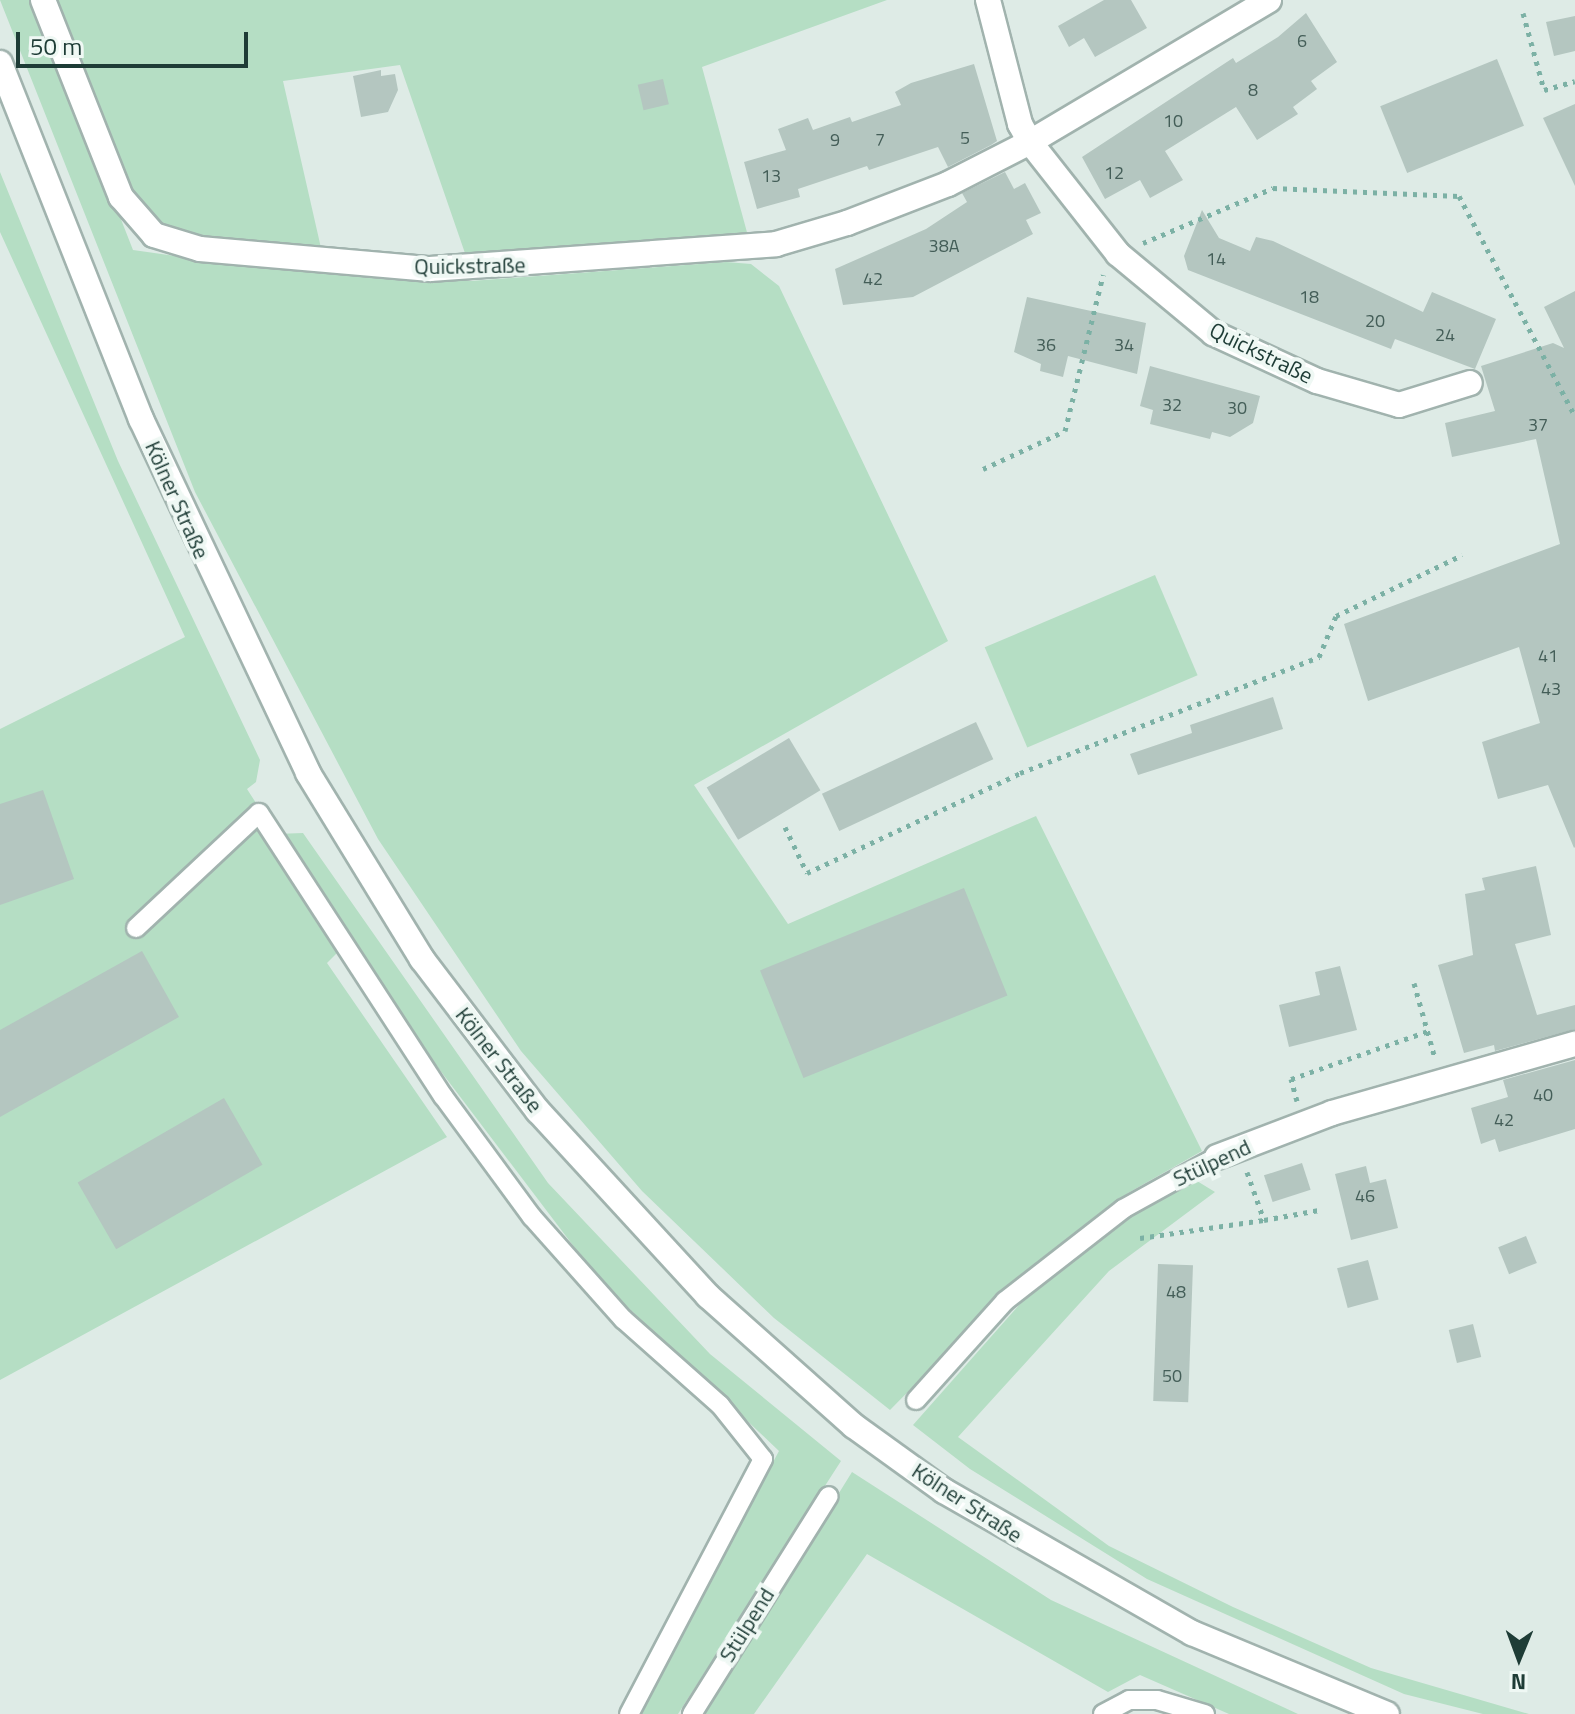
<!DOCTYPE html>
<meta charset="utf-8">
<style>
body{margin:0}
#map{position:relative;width:1575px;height:1714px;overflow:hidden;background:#deebe6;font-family:"Titillium Web",sans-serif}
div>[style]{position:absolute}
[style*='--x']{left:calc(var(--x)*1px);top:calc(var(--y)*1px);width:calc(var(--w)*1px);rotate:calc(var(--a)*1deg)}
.green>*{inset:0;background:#b5dec4;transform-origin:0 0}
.building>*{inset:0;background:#b4c6c0;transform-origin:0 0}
.path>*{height:5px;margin-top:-2.5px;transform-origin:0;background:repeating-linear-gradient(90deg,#7cb1a5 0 4px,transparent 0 10px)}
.roads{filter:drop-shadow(2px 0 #a1b3ae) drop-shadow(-2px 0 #a1b3ae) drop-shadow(0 2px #a1b3ae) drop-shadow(0 -2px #a1b3ae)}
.service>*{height:18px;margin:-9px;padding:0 9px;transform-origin:9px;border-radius:9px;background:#fff}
.minor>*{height:24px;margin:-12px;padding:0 12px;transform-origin:12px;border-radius:12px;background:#fff}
.secondary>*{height:24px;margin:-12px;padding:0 12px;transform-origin:12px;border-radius:12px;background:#fff}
span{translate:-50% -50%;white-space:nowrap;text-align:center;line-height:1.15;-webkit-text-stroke:8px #eff8f4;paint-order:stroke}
.number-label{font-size:18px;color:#445e58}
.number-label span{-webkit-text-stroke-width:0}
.street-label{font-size:22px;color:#1e3c36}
.north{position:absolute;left:1479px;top:1618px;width:80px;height:80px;-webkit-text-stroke:6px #eff8f4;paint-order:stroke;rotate:181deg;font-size:22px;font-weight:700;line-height:32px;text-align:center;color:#1e3c36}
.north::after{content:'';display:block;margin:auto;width:28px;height:36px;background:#1e3c36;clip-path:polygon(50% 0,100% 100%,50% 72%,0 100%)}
.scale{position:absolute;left:16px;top:32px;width:232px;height:36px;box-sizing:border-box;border:4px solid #1e3c36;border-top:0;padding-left:10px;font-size:24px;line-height:28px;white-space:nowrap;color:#1e3c36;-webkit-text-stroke:6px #eff8f4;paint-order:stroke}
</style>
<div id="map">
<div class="green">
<i style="clip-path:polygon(0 0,35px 0,133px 250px,239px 265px,471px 281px,726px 262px,751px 264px,779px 286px,948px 641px,694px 785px,788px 924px,1036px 816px,1202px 1151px,1128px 1193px,1012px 1286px,890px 1410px,774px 1318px,642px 1191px,521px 1051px,378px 839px,195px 492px)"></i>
<i style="clip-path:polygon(54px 0,887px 0,702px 67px,748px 236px,467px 259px,400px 65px,283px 81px,321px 248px,181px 238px,153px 220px,132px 198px)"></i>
<i style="clip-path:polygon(0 172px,118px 461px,260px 760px,256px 782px,247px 789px,276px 834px,303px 833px,548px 1183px,710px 1354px,841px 1461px,678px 1714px,637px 1714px,779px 1451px,600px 1281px,345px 945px,327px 963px,447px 1137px,0 1380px,0 729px,185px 637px,0 232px)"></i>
<i style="left:1155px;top:575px;width:109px;height:185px;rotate:67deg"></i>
<i style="clip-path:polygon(1197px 1181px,1215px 1192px,1109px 1271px,958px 1437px,1109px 1546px,1233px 1607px,1371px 1668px,1529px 1714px,1483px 1714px,1404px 1694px,1147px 1579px,970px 1469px,913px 1425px,1042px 1279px,1150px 1202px)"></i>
<i style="clip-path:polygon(852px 1472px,1051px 1600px,1298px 1714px,1229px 1714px,1140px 1675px,1108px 1692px,867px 1554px,754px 1714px,702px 1714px)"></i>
</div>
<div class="building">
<i style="clip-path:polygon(1104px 0,1131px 0,1147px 28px,1095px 57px,1084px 38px,1069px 47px,1058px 26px)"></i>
<i style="clip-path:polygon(1306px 13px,1337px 62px,1311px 81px,1317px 89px,1293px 107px,1298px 114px,1257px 140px,1236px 107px,1165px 151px,1183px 180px,1150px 198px,1140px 180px,1105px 199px,1082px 157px,1233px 58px,1236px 63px,1278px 37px)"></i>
<i style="clip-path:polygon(1575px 16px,1575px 51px,1554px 56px,1546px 22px)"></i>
<i style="left:1497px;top:59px;width:72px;height:126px;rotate:68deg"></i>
<i style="clip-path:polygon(974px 64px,997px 141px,991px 145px,948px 167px,938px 147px,869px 170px,867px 166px,798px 189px,800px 197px,757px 209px,744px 162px,786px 150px,778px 129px,808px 118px,813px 130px,850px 117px,852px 122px,901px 105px,895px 92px,911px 83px)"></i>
<i style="clip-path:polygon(381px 70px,381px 76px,395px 74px,398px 90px,388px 112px,361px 117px,353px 76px)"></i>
<i style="left:663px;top:79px;width:26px;height:26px;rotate:77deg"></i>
<i style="clip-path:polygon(1575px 104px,1575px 186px,1543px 118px)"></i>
<i style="clip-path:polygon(1005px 172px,1014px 189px,1025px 183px,1041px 213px,1026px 220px,1033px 234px,913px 297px,843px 305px,835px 269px,926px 229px,967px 202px,962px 193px)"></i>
<i style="clip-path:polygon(1202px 210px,1219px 238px,1250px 251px,1256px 237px,1273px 241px,1423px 312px,1432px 292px,1496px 319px,1475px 369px,1395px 339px,1391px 349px,1188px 270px,1184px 256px)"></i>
<i style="clip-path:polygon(1575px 291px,1575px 847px,1574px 848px,1548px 785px,1498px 799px,1482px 742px,1540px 723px,1519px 647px,1368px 701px,1344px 624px,1560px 544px,1536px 439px,1452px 457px,1445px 423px,1495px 411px,1481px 366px,1553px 343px,1564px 348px,1544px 307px)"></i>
<i style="clip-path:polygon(1027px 297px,1146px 323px,1137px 374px,1068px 356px,1063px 377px,1040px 371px,1041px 364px,1014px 352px)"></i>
<i style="clip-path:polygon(1150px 366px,1260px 396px,1253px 423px,1230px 437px,1212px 432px,1210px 439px,1150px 424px,1153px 410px,1140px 406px)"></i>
<i style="clip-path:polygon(1273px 697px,1283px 729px,1138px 775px,1130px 754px,1192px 733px,1190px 725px)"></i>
<i style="left:976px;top:722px;width:41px;height:170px;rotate:65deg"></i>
<i style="left:789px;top:738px;width:61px;height:96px;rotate:59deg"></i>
<i style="clip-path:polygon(43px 790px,74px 879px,0 905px,0 804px)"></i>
<i style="clip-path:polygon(1536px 866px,1551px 935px,1515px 944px,1537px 1015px,1575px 1005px,1575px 1029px,1495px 1051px,1494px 1045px,1464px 1053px,1438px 965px,1473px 955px,1465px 894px,1485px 890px,1482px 878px)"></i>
<i style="left:964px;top:888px;width:116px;height:220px;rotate:68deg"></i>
<i style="clip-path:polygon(142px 951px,179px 1017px,0 1117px,0 1030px)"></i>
<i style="clip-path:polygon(1340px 966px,1357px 1030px,1289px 1047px,1279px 1005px,1320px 995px,1315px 972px)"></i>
<i style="clip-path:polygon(1575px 1060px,1575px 1129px,1499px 1152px,1495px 1139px,1481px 1144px,1471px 1108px,1508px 1097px,1503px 1080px)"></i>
<i style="left:224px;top:1098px;width:77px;height:169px;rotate:60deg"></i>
<i style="left:1302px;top:1163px;width:28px;height:40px;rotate:72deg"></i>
<i style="clip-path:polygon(1366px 1166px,1370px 1183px,1386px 1179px,1398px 1228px,1351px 1240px,1335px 1174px)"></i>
<i style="left:1526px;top:1236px;width:29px;height:30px;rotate:68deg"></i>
<i style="left:1368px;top:1260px;width:41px;height:32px;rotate:75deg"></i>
<i style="left:1158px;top:1264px;width:35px;height:137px;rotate:2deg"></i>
<i style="left:1473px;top:1324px;width:34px;height:25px;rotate:76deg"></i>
</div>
<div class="path">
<i style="--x:1523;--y:13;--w:80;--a:74.7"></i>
<i style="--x:1544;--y:90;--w:32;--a:-16"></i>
<i style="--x:1143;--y:243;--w:141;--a:-22.9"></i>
<i style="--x:1273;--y:188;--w:186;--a:2.5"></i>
<i style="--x:1459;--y:196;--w:249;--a:62.2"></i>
<i style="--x:983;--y:469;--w:90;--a:-24.9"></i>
<i style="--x:1065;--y:431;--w:161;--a:-76.3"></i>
<i style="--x:785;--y:827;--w:51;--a:64.4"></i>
<i style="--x:807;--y:873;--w:235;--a:-25.1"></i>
<i style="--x:1020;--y:773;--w:321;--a:-21.2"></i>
<i style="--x:1319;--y:657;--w:44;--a:-67.5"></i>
<i style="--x:1336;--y:616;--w:140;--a:-25.8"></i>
<i style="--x:1414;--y:983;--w:78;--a:74.4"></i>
<i style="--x:1297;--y:1101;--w:23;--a:-105"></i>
<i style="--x:1291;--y:1079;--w:145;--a:-19.3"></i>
<i style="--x:1247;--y:1172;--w:51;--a:70.5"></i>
<i style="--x:1264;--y:1220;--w:56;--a:-10.3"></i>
<i style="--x:1140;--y:1238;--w:125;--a:-8.3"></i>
</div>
<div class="roads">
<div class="service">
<i style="--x:136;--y:928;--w:168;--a:-43.1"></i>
<i style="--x:259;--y:813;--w:338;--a:57"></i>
<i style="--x:443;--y:1096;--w:150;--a:53.7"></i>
<i style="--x:532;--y:1217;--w:137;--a:48.3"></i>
<i style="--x:623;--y:1319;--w:130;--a:41.6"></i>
<i style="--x:720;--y:1405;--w:69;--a:51.5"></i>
<i style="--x:763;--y:1459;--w:288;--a:117.7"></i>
<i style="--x:916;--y:1400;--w:133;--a:-48"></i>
<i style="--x:1005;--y:1301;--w:150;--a:-37.9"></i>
<i style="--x:1123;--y:1209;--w:107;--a:-29"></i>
<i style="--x:692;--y:1714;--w:257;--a:-57.9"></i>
<i style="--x:1103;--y:1714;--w:30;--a:-28"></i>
<i style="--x:1129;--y:1700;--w:28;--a:0"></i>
<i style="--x:1157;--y:1700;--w:50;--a:16.3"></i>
</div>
<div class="minor">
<i style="--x:43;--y:0;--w:212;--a:68.4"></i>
<i style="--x:121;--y:197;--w:50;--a:49"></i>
<i style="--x:154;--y:235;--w:48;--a:16.9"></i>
<i style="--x:200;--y:249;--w:231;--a:5"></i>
<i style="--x:430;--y:269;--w:347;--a:-4.1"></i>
<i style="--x:776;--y:244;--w:74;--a:-16.5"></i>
<i style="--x:847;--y:223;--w:108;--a:-21.1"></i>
<i style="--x:948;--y:184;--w:92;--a:-27.1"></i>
<i style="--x:1030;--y:142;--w:278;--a:-30.7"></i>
<i style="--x:988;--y:0;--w:128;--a:75.5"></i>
<i style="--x:1020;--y:124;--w:21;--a:61"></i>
<i style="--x:1030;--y:142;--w:142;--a:51.8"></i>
<i style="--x:1118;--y:254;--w:124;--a:39.7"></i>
<i style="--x:1213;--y:333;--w:115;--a:24.8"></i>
<i style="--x:1317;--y:381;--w:85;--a:16.3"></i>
<i style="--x:1399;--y:405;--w:74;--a:-17.2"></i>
<i style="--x:1217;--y:1157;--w:123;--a:-20.9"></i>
<i style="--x:1332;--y:1113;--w:253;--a:-15.9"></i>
</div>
<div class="secondary">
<i style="--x:0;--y:63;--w:383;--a:68.4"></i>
<i style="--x:141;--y:419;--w:391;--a:64.7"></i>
<i style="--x:308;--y:773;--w:218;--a:58.5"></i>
<i style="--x:422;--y:959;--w:191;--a:52.7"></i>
<i style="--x:538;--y:1111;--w:251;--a:47.4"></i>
<i style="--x:708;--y:1296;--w:195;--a:41.7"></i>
<i style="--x:854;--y:1426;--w:111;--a:35.8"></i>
<i style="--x:944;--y:1491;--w:286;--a:29.8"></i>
<i style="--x:1192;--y:1633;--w:211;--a:22.6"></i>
</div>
</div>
<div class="number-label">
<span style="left:1302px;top:41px">6</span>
<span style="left:1253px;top:90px">8</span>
<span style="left:1173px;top:121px">10</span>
<span style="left:965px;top:138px">5</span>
<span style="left:835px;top:140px">9</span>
<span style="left:880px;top:140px">7</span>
<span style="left:1114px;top:173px">12</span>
<span style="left:771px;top:176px">13</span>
<span style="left:944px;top:246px">38A</span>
<span style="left:1216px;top:259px">14</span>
<span style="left:873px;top:279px">42</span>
<span style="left:1309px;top:297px">18</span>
<span style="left:1375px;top:321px">20</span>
<span style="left:1445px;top:335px">24</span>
<span style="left:1046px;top:345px">36</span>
<span style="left:1124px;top:345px">34</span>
<span style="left:1172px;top:405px">32</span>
<span style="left:1237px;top:408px">30</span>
<span style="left:1538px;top:425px">37</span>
<span style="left:1548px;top:656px">41</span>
<span style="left:1551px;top:689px">43</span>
<span style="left:1543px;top:1095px">40</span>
<span style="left:1504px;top:1120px">42</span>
<span style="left:1365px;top:1196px">46</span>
<span style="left:1176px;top:1292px">48</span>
<span style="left:1172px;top:1376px">50</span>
</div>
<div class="street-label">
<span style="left:470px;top:266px;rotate:-1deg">Quickstraße</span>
<span style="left:1261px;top:353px;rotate:26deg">Quickstraße</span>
<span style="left:177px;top:500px;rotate:66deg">Kölner Straße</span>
<span style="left:499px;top:1060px;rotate:52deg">Kölner Straße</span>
<span style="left:1212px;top:1163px;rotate:-25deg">Stülpend</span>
<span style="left:967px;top:1503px;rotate:33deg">Kölner Straße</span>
<span style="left:747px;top:1625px;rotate:-58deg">Stülpend</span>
</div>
<div class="north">N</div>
<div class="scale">50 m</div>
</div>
